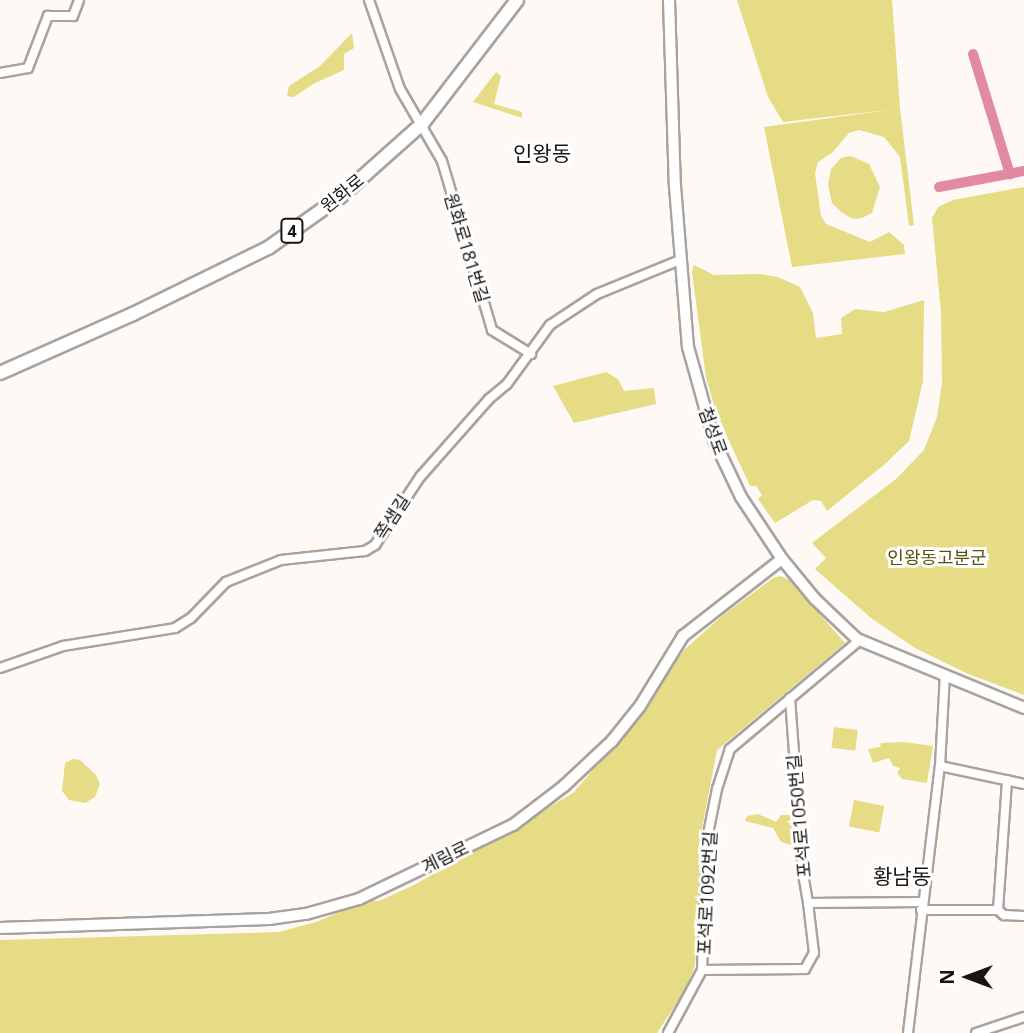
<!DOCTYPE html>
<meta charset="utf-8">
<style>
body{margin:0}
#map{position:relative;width:1024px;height:1033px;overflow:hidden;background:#fff9f6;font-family:"Open Sans","Noto Sans KR",sans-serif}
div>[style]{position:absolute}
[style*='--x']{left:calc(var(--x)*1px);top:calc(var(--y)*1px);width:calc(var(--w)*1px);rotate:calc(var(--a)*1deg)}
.green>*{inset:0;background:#e5dc85;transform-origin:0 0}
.canal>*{height:10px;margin:-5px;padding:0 5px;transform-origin:5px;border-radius:5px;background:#e289a6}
.roads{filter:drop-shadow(2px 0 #a9a39f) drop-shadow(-2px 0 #a9a39f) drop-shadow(0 2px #a9a39f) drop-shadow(0 -2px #a9a39f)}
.minor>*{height:8px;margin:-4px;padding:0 4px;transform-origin:4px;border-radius:4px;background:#fff}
.tertiary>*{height:10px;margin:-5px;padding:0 5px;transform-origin:5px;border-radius:5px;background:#fff}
.primary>*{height:12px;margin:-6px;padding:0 6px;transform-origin:6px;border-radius:6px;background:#fff}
span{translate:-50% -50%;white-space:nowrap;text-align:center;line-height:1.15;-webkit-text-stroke:6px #fff;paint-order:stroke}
.shield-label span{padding:2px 5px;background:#fff;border:2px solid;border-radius:5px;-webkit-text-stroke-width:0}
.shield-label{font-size:16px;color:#171514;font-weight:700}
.street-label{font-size:18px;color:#171514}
.park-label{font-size:18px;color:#59520b}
.quarter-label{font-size:21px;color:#171514}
.north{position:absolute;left:933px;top:942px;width:70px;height:70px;-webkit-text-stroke:5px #fff;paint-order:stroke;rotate:270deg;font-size:19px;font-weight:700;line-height:28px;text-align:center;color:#171514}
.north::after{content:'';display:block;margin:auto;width:24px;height:32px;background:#171514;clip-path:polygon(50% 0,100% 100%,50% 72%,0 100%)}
</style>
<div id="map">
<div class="green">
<i style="clip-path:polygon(737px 0,892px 0,900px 108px,914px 225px,909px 226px,900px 157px,884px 137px,859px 130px,849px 133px,832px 153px,818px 162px,815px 173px,821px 216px,826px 224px,870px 242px,889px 232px,904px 245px,905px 254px,792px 267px,764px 127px,896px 109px,783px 122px,768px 97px)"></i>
<i style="clip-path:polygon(352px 33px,354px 48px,344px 54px,344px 70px,313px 84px,294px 97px,287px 96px,289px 86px,320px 66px)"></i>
<i style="clip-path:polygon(496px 72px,501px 76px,494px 104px,522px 112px,522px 118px,473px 102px)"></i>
<i style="clip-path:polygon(851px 156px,869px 164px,880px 187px,872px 213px,862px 218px,853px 219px,841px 212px,832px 203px,828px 185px,831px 169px,841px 158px)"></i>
<i style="clip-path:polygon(1024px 187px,1024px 695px,966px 673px,915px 648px,871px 618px,815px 569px,826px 558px,812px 543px,896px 479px,924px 450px,937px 417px,942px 383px,941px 312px,932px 218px,938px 207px,953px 200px)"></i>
<i style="clip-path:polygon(694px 265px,714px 275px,760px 274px,778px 277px,800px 287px,813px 313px,816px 338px,842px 334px,841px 318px,855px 309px,884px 312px,924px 300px,923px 381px,909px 441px,885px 464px,827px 511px,821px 501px,813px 500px,775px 523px,758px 499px,762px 495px,756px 486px,750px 486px,717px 415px,706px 378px,692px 272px)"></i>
<i style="clip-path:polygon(606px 372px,618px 379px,624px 391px,654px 388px,656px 404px,574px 423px,553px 386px)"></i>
<i style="clip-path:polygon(780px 576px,790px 580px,845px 643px,717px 750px,702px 828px,695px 966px,684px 992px,657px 1033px,0 1033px,0 940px,279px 932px,316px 922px,368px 900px,379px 901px,416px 884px,573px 793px,618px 741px,685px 649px,722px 616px,773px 578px)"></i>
<i style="left:834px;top:727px;width:24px;height:21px;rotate:7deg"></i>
<i style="clip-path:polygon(903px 742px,933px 746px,927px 783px,902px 779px,897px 773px,900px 768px,893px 766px,889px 758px,873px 763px,868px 749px,880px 747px,881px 743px)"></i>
<i style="clip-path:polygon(73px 759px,80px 760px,96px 775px,100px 784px,95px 797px,85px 803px,69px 800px,62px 791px,65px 763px)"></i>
<i style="left:854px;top:800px;width:31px;height:27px;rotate:11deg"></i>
<i style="clip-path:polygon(758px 814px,776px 822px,781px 815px,790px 815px,794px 842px,792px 845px,781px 842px,773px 828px,745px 821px,747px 816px)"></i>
</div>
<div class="canal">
<i style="--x:973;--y:54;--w:126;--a:72.9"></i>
<i style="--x:939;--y:187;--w:86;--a:-10.7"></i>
</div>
<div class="roads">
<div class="minor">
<i style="--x:369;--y:0;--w:94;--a:70.8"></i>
<i style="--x:400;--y:89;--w:83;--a:59.7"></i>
<i style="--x:442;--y:161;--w:176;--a:73.5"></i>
<i style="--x:492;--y:330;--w:46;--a:31.6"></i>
<i style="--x:0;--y:73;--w:28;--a:-10"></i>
<i style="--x:28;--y:68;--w:56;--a:-69"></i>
<i style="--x:48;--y:16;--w:25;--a:0"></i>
<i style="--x:73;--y:16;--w:17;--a:-69"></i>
<i style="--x:0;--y:668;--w:67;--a:-19.2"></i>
<i style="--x:63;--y:646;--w:113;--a:-9.1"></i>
<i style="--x:175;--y:628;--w:19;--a:-32"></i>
<i style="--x:191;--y:618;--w:50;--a:-45.8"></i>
<i style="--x:226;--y:582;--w:59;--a:-21.8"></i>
<i style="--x:281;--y:560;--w:84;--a:-6.1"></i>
<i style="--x:365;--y:551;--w:12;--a:-31"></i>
<i style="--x:375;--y:545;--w:82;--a:-56.5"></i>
<i style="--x:420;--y:477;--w:104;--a:-48.5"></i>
<i style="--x:489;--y:399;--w:23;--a:-40"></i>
<i style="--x:507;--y:384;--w:73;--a:-53.9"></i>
<i style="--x:550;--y:325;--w:56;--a:-33.4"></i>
<i style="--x:597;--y:294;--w:90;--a:-22.3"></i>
<i style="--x:790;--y:698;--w:176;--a:85.8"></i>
<i style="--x:803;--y:874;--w:29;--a:80"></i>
<i style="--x:808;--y:903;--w:115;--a:-0.5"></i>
<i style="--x:940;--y:766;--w:86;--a:12.1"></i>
<i style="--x:921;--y:910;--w:77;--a:0"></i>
<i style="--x:998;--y:910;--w:8;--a:40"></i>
<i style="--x:1004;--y:915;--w:20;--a:3"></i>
<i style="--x:998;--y:910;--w:130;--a:-86"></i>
<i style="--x:702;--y:970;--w:103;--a:-0.6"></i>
<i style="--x:805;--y:969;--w:18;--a:-61"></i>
<i style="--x:814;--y:953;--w:50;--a:-96.8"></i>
<i style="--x:668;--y:1033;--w:72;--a:-61.6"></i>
<i style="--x:702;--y:970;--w:131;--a:-87.8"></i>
<i style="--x:707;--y:839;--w:51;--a:-78.7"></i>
<i style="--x:717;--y:789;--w:42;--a:-72"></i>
<i style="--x:730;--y:749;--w:170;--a:-40"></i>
<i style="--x:908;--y:1033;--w:269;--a:-83.2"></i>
<i style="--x:940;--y:766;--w:91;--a:-86.9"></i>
<i style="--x:976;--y:1033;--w:51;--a:-18.4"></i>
</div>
<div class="tertiary">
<i style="--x:669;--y:0;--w:186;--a:88.2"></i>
<i style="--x:675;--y:186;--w:162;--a:85.4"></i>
<i style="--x:688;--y:347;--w:97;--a:74.4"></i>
<i style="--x:714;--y:440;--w:63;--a:64.7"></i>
<i style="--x:741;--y:497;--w:74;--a:56.5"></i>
<i style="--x:782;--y:559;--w:52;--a:50.5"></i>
<i style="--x:815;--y:599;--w:58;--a:43.6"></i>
<i style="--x:857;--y:639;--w:181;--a:22.4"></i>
<i style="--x:0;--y:928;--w:269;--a:-1.9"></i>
<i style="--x:269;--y:919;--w:37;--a:-8"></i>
<i style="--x:306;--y:914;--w:55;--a:-15.8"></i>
<i style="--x:359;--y:899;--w:171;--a:-25.7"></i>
<i style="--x:513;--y:825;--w:64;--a:-37.4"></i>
<i style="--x:564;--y:786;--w:66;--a:-43.2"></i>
<i style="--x:612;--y:741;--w:45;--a:-51.3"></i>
<i style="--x:640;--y:706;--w:82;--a:-58.4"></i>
<i style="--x:683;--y:636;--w:125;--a:-37.9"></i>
</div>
<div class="primary">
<i style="--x:0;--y:373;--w:145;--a:-23.9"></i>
<i style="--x:133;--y:314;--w:150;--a:-26.1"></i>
<i style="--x:268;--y:248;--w:88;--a:-35.3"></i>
<i style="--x:340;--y:197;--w:110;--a:-41.7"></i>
<i style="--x:422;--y:124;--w:156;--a:-52.5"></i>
</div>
</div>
<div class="shield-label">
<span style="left:292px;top:231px">4</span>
</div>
<div class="street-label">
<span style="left:342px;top:193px;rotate:-39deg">원화로</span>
<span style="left:467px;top:248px;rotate:73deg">원화로181번길</span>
<span style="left:713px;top:431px;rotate:70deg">첨성로</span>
<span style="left:392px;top:517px;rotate:-57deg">쪽샘길</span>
<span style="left:799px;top:816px;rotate:-95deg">포석로1050번길</span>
<span style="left:445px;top:857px;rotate:-26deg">계림로</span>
<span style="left:707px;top:893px;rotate:-87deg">포석로1092번길</span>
</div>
<div class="park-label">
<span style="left:937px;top:557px">인왕동고분군</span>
</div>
<div class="quarter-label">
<span style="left:542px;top:153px">인왕동</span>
<span style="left:902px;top:876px">황남동</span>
</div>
<div class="north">N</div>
</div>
